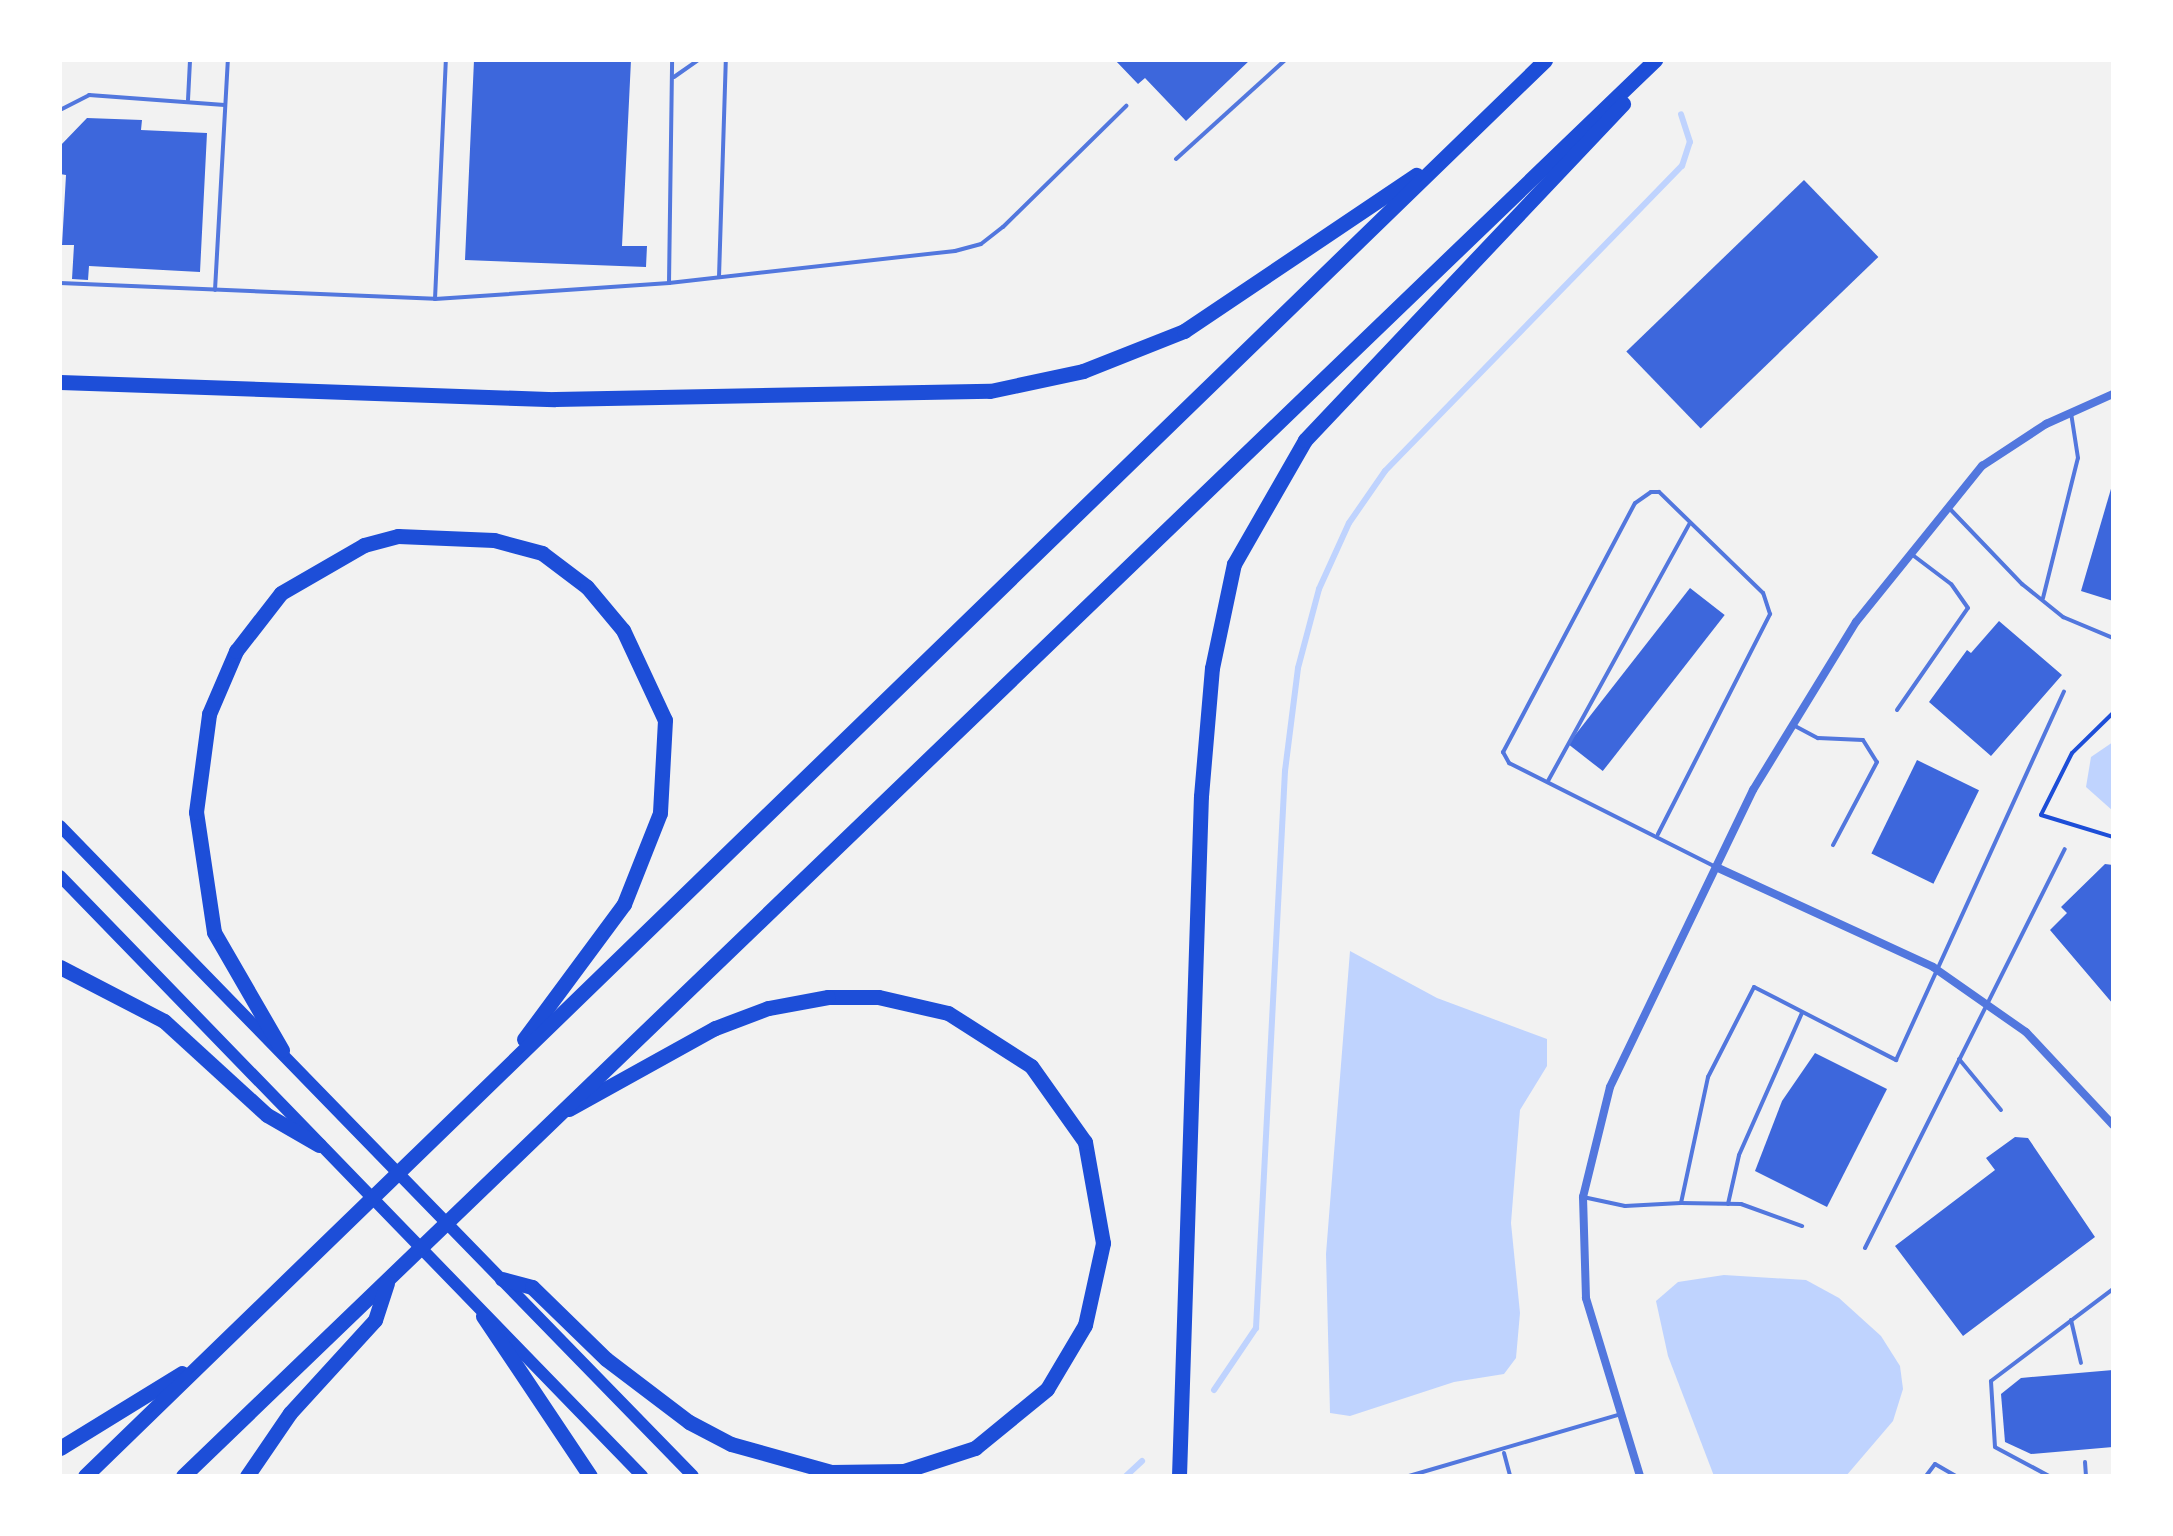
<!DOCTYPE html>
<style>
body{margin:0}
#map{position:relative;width:2173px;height:1536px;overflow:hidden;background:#f2f2f2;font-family:Barlow,sans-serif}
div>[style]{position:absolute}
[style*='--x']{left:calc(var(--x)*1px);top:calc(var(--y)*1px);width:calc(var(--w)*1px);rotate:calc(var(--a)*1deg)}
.water>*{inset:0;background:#bfd3fe}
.stream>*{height:6px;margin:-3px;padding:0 3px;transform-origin:3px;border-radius:3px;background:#bfd3fe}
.building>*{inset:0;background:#3d67dc;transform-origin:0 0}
.path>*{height:4px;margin:-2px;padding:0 2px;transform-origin:2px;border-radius:2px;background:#1d4ed8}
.service>*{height:4px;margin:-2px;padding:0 2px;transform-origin:2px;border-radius:2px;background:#5277de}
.minor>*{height:8px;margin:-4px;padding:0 4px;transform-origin:4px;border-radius:4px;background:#5277de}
.primary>*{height:12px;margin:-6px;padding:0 6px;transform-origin:6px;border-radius:6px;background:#1d4ed8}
.motorway>*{height:15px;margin:-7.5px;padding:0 7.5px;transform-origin:7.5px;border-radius:7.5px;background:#1d4ed8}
span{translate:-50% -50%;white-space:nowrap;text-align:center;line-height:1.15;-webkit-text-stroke:8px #fff;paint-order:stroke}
.frame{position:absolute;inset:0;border:62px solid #fff;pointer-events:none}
</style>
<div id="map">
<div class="water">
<i style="clip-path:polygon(2113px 742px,2113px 811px,2086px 787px,2091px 757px)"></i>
<i style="clip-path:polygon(1350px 951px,1437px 998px,1547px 1039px,1547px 1066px,1520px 1110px,1511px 1223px,1520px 1313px,1516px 1358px,1504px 1374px,1454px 1382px,1350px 1416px,1330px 1413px,1326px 1254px)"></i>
<i style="clip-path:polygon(1724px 1275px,1806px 1280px,1839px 1298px,1881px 1336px,1900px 1366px,1903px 1389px,1893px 1421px,1846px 1476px,1714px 1476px,1668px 1356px,1656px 1301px,1678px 1282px)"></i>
</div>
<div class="stream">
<i style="--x:1214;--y:1390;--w:75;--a:-55.9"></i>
<i style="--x:1256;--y:1328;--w:558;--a:-87.02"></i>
<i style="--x:1285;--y:771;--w:104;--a:-82.8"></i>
<i style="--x:1298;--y:668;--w:82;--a:-75.1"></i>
<i style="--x:1319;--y:589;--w:72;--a:-65.6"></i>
<i style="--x:1349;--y:523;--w:63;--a:-55.3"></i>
<i style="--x:1385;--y:471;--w:426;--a:-45.8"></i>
<i style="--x:1682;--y:166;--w:25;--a:-72"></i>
<i style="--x:1690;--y:142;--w:29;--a:-108"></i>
<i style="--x:1126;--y:1476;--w:22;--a:-43"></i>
</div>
<div class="building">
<i style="clip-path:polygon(474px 60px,631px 60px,622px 246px,647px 246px,646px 267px,465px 260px)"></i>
<i style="clip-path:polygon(1115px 60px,1250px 60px,1186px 121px,1145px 78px,1138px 84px)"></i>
<i style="clip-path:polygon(87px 118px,142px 120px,141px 130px,207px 133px,200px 272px,89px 266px,88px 280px,72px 279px,74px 245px,62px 245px,66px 175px,60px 174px,60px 146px)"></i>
<i style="left:1804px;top:180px;width:107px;height:247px;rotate:46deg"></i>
<i style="clip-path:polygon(2113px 482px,2113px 601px,2081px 591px)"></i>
<i style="left:1690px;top:588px;width:44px;height:198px;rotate:38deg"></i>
<i style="clip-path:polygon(1999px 621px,2062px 675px,1991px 756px,1929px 702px,1967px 650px,1971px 653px)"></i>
<i style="left:1917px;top:760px;width:69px;height:104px;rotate:26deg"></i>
<i style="clip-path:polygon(2105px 864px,2113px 865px,2113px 1004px,2050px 930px,2067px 913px,2061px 907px)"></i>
<i style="clip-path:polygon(1815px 1053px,1887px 1089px,1827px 1207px,1755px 1171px,1782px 1101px)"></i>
<i style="clip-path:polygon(2015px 1137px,2028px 1138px,2095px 1237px,1963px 1336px,1895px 1246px,1995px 1170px,1986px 1158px)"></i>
<i style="clip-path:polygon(2113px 1370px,2113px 1447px,2031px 1454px,2005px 1442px,2001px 1394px,2021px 1378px)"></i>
</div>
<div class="path">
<i style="--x:2113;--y:713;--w:57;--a:135.7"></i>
<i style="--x:2072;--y:753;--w:69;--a:116.6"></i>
<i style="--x:2041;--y:815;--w:75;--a:17"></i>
</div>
<div class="service">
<i style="--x:674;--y:77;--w:29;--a:-35"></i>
<i style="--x:188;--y:100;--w:40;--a:-87.1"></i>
<i style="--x:60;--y:110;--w:33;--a:-27"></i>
<i style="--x:89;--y:95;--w:136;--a:4.2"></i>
<i style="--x:1176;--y:159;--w:147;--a:-42.2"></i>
<i style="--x:719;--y:277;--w:217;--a:-88.2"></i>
<i style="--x:60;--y:283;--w:375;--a:2.4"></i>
<i style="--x:435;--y:299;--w:235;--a:-3.9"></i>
<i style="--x:669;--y:283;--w:288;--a:-6.4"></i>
<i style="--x:955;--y:251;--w:27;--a:-15"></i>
<i style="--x:981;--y:244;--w:28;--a:-38"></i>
<i style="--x:1003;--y:227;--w:173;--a:-44.5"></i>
<i style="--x:669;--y:283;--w:223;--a:-89.2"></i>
<i style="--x:215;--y:290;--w:230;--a:-86.8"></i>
<i style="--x:435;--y:299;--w:239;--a:-87.4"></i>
<i style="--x:1951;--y:510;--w:103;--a:46.2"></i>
<i style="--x:2022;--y:584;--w:53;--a:38.8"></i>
<i style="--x:2063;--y:617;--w:54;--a:22.8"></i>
<i style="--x:2043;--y:598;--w:144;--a:-76"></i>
<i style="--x:2078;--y:458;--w:46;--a:-98.8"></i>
<i style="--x:1897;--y:710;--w:124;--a:-55.2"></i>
<i style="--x:1968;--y:608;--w:29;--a:-125"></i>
<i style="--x:1951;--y:584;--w:51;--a:-142.9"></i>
<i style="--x:1795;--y:726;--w:26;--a:28"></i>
<i style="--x:1818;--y:738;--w:45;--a:2.5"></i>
<i style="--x:1863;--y:740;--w:26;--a:58"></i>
<i style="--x:1877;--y:762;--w:94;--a:117.9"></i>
<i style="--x:1548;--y:781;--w:294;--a:-61.2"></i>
<i style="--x:1658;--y:834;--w:247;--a:-63"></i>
<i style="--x:1770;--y:614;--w:22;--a:-108"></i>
<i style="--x:1763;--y:593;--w:145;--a:-135.8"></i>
<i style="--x:1659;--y:492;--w:8;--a:180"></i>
<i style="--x:1651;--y:492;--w:19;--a:145"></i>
<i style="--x:1635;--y:503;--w:282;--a:117.9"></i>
<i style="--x:1503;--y:752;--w:13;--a:61"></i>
<i style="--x:1509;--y:763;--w:232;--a:26.7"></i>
<i style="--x:1959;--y:1059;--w:66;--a:50.5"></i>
<i style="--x:1583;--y:1197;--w:43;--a:12.1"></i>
<i style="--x:1625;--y:1206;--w:56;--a:-3.1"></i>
<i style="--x:1681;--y:1203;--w:129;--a:-77.9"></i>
<i style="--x:1708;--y:1077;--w:101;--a:-62.9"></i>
<i style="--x:1754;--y:987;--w:160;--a:27.2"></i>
<i style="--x:1896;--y:1060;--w:405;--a:-65.5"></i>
<i style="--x:1681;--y:1203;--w:60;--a:1"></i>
<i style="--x:1741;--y:1204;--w:65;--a:19.8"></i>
<i style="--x:1728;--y:1204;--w:50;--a:-77.3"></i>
<i style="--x:1739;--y:1155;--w:155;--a:-66.1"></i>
<i style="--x:1865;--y:1248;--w:446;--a:-63.4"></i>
<i style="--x:2071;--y:1320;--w:44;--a:76.9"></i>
<i style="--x:1504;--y:1453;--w:24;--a:75"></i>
<i style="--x:2085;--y:1462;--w:14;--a:86"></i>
<i style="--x:1409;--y:1476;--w:218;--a:-16.3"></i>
<i style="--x:1926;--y:1476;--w:15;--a:-53"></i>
<i style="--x:1935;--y:1464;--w:24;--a:30"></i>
<i style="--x:2049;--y:1476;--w:61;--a:-151.8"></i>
<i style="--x:1995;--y:1447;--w:66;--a:-93.5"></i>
<i style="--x:1991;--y:1381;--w:153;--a:-37"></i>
</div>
<div class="minor">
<i style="--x:1716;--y:867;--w:239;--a:24.7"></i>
<i style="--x:1933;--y:967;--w:113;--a:35"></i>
<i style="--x:2026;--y:1032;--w:127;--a:46.9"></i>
<i style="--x:1640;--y:1476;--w:186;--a:-106.9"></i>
<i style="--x:1586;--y:1298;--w:101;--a:-91.7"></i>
<i style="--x:1583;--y:1197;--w:113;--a:-76.2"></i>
<i style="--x:1610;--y:1087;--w:330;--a:-64.3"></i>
<i style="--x:1753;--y:790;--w:197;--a:-58.5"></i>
<i style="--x:1856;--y:622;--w:201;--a:-51.1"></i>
<i style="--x:1982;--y:466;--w:77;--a:-33.3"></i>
<i style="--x:2046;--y:424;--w:73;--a:-24.1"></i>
</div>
<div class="primary">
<i style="--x:60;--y:826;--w:907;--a:45.76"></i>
<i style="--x:60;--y:876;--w:836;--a:45.87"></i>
</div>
<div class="motorway">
<i style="--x:60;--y:382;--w:495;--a:2"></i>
<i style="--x:555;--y:399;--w:435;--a:-1.1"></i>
<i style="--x:990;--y:391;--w:95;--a:-12.1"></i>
<i style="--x:1083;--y:371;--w:109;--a:-21.6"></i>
<i style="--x:1184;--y:331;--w:280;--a:-33.9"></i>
<i style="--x:60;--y:967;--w:117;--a:27.4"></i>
<i style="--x:164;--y:1021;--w:139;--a:42.4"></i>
<i style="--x:267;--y:1115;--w:60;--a:30"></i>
<i style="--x:282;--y:1050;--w:136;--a:-120"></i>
<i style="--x:214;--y:932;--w:121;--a:-98.5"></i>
<i style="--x:196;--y:812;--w:99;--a:-82.4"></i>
<i style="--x:209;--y:714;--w:69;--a:-66.8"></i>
<i style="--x:236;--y:651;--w:73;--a:-52.2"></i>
<i style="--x:281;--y:593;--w:96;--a:-30"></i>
<i style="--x:364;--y:545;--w:35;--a:-15"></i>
<i style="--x:398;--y:536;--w:96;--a:2.4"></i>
<i style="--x:494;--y:540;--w:50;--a:15.2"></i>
<i style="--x:542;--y:553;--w:56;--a:37.1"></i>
<i style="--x:587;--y:587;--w:56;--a:50.1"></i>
<i style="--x:623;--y:630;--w:99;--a:65"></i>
<i style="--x:665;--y:720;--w:93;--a:93.1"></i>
<i style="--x:660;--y:813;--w:98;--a:111.6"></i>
<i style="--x:624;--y:904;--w:168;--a:126.5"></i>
<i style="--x:502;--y:1279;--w:31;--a:15"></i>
<i style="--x:532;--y:1287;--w:103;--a:44.2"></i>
<i style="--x:606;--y:1359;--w:104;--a:37.2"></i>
<i style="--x:689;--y:1422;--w:47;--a:27.6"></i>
<i style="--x:731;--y:1444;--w:104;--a:15.6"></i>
<i style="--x:831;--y:1472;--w:73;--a:-0.8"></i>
<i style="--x:904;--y:1471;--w:75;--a:-17.9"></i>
<i style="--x:975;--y:1448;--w:93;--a:-39.3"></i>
<i style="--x:1047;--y:1389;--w:74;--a:-59.3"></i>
<i style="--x:1085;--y:1325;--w:84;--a:-77.6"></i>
<i style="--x:1103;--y:1243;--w:103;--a:-100.1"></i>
<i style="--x:1085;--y:1142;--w:93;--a:-125.4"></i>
<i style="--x:1031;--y:1066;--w:98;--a:-147.4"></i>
<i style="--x:948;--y:1013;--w:72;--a:-167.1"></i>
<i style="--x:878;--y:997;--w:50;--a:180"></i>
<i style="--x:828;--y:997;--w:61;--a:169.6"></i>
<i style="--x:768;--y:1008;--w:57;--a:159.3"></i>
<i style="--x:715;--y:1028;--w:167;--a:151"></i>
<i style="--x:483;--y:1316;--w:192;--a:56.2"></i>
<i style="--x:60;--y:1448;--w:143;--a:-31.6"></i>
<i style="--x:85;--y:1476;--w:2034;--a:-44.12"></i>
<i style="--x:183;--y:1476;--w:2043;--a:-43.89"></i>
<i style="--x:247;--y:1476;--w:76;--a:-55.7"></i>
<i style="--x:290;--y:1413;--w:126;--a:-47.6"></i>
<i style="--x:375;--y:1320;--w:39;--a:-72"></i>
<i style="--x:1179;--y:1476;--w:680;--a:-88.15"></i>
<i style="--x:1201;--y:796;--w:128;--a:-85.1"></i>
<i style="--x:1212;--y:668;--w:106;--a:-78.1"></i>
<i style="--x:1234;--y:564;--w:143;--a:-60.2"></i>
<i style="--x:1305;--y:440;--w:463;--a:-46.6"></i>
</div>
<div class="frame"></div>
</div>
